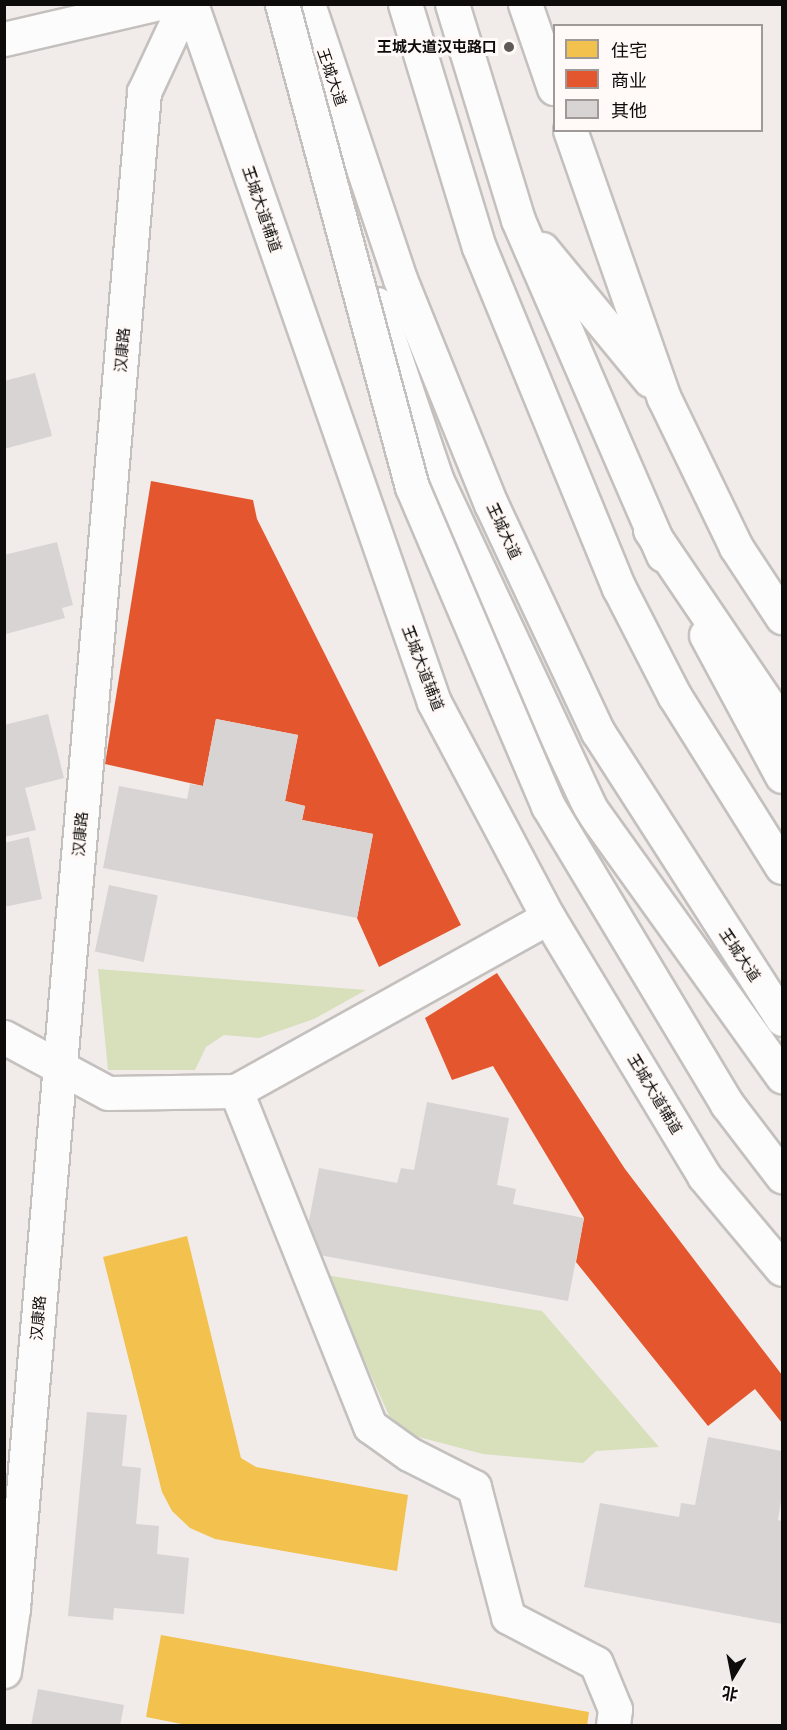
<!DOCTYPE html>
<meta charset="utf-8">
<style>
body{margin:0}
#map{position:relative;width:787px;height:1730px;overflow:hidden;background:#f1ecea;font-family:"PT Sans Narrow","Noto Sans SC",sans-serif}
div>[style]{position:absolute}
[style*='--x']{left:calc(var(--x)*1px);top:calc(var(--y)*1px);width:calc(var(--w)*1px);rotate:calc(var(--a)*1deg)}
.green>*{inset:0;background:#d8dfbb}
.homes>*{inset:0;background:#f2c14e}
.shops>*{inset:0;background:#e4572e}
.building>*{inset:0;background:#d8d4d3;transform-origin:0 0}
.roads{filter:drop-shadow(2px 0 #c4c0be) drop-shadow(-2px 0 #c4c0be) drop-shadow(0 2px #c4c0be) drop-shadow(0 -2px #c4c0be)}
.minor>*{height:33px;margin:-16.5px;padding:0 16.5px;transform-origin:16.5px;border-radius:16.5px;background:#fdfcfc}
.major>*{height:33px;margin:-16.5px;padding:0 16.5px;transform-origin:16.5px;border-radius:16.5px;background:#fdfcfc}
.highway>*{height:33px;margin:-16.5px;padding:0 16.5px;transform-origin:16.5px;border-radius:16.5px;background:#fdfcfc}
.bridges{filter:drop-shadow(2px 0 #c4c0be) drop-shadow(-2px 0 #c4c0be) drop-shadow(0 2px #c4c0be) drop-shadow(0 -2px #c4c0be)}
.highway-bridge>*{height:33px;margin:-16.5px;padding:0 16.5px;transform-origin:16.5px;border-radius:16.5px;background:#fdfcfc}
.dots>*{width:16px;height:16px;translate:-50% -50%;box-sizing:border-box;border:3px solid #fff9f7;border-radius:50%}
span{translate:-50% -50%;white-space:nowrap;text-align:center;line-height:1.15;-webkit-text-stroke:6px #fff9f7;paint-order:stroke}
.poi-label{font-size:15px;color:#0e0c0a;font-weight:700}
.right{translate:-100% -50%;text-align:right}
.street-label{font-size:15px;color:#0e0c0a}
.frame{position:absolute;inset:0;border:6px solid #0e0c0a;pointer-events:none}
.legend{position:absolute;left:553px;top:24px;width:210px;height:108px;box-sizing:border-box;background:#fff9f7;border:2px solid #9f9a98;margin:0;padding:8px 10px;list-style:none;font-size:18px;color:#0e0c0a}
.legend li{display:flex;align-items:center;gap:12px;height:30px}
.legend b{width:30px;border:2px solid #9f9a98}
.north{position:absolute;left:703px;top:1646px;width:60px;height:60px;-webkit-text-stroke:4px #fff9f7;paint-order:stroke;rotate:190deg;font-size:16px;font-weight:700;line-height:24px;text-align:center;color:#0e0c0a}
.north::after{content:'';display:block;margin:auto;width:21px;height:27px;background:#0e0c0a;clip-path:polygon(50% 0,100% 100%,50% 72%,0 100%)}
</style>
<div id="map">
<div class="green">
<i style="clip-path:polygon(98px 969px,366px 990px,314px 1019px,259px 1038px,224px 1035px,206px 1047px,195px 1070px,108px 1070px)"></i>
<i style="clip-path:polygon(326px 1275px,542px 1311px,659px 1447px,596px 1451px,583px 1463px,483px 1454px,396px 1431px)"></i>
</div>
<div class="homes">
<i style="clip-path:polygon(187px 1236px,241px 1458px,256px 1467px,408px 1495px,397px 1571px,215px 1539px,190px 1528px,172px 1511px,162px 1492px,103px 1257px)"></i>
<i style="clip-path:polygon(161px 1635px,589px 1712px,587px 1726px,192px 1726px,146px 1717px)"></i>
</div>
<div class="shops">
<i style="clip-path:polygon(151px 481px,253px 500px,257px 519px,461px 925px,379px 967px,357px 918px,373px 834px,302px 820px,305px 806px,285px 801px,298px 735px,216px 719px,203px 786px,105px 764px)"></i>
<i style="clip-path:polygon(497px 973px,625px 1169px,782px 1375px,782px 1423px,755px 1389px,708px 1426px,576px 1262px,584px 1218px,493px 1066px,452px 1080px,425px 1018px)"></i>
</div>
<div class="building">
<i style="clip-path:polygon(35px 373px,52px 436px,4px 449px,4px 381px)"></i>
<i style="clip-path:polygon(57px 542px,73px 605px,62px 608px,65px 618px,6px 634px,4px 555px)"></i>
<i style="clip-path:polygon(48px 714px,64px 778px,25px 788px,36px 830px,4px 837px,4px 725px)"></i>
<i style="clip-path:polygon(216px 719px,298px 735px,285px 801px,305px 806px,302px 820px,373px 834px,357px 918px,103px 868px,119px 786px,187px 799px,190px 784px,203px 786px)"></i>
<i style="clip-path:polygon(29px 837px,42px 899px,4px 907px,4px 843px)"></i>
<i style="left:109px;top:885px;width:50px;height:68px;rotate:12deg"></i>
<i style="clip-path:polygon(427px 1102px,509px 1118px,497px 1185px,516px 1189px,513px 1204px,584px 1218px,568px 1301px,303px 1252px,319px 1168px,397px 1183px,401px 1168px,414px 1170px)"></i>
<i style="clip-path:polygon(87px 1412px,127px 1415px,122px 1466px,141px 1468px,136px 1524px,159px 1526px,157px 1554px,189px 1558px,184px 1614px,114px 1608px,113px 1620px,68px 1616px)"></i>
<i style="clip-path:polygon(708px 1437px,782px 1451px,782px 1495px,778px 1520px,782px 1521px,782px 1624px,584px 1587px,600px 1503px,679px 1517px,681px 1503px,695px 1505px)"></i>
<i style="clip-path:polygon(38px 1689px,124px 1705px,120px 1726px,31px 1726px)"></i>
</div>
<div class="roads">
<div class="minor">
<i style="--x:4;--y:39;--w:154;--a:-13.1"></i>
<i style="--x:4;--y:1037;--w:118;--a:28.3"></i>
<i style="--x:108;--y:1093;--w:128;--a:-0.9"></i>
<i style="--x:236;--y:1091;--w:357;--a:-29.1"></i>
<i style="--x:236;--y:1091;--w:361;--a:68.2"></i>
<i style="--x:370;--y:1426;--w:48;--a:35.7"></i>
<i style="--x:409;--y:1454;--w:73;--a:26.9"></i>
<i style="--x:474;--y:1487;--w:134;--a:75.3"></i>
<i style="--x:508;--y:1617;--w:99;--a:27.6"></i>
<i style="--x:596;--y:1663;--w:50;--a:67.6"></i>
<i style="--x:615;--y:1709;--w:17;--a:97"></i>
<i style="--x:4;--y:1671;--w:64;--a:-81.9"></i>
<i style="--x:13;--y:1608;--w:1522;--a:-85.06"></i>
<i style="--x:144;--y:92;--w:97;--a:-65"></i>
</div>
<div class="major">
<i style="--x:191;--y:4;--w:739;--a:70.81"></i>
<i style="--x:434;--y:702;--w:243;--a:62.1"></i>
<i style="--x:548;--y:917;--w:302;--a:58.9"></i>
<i style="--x:704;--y:1176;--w:121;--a:50"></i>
<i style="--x:452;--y:4;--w:226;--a:73"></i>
<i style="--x:518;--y:220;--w:365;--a:66.6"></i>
<i style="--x:525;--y:4;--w:89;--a:71"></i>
<i style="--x:570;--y:130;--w:284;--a:70.7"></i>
<i style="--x:664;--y:398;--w:165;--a:64.2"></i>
<i style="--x:736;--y:547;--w:84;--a:56.7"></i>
<i style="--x:542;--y:249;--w:170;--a:50.5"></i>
<i style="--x:377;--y:304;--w:187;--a:71.3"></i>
<i style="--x:437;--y:481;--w:361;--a:64.9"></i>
<i style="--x:590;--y:808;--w:330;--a:54.4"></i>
<i style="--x:706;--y:635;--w:160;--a:61.7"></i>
</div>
<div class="highway">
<i style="--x:308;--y:4;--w:290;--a:71.5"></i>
<i style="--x:400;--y:279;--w:243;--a:68"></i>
<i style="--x:491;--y:504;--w:252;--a:64.9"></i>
<i style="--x:598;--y:732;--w:341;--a:57.3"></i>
<i style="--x:405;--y:4;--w:254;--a:73.1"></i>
<i style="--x:479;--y:247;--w:369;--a:67.7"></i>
<i style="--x:619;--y:588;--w:120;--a:62.8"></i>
<i style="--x:674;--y:695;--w:203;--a:57.9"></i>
<i style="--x:650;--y:530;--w:235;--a:55.9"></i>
</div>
</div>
<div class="bridges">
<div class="highway-bridge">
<i style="--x:282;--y:4;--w:500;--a:74.94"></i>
<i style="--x:412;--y:487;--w:347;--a:66.9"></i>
<i style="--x:548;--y:806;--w:348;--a:59"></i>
<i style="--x:727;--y:1104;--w:91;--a:52.6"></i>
</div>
</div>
<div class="dots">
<i style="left:509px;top:47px;background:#5d5a58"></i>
</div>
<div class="poi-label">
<span class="right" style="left:497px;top:47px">王城大道汉屯路口</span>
</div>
<div class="street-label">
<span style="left:332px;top:77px;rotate:71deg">王城大道</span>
<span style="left:262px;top:209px;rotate:71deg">王城大道辅道</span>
<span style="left:122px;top:350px;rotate:-85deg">汉康路</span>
<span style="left:504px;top:531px;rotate:65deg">王城大道</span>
<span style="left:423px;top:668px;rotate:69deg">王城大道辅道</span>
<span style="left:80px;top:834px;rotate:-85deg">汉康路</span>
<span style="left:740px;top:955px;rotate:56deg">王城大道</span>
<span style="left:655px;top:1094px;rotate:59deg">王城大道辅道</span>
<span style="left:38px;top:1318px;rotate:-85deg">汉康路</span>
</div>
<div class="frame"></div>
<ul class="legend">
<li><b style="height:16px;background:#f2c14e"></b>住宅</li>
<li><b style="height:16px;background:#e4572e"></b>商业</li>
<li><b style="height:16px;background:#d8d4d3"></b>其他</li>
</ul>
<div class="north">北</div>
</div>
